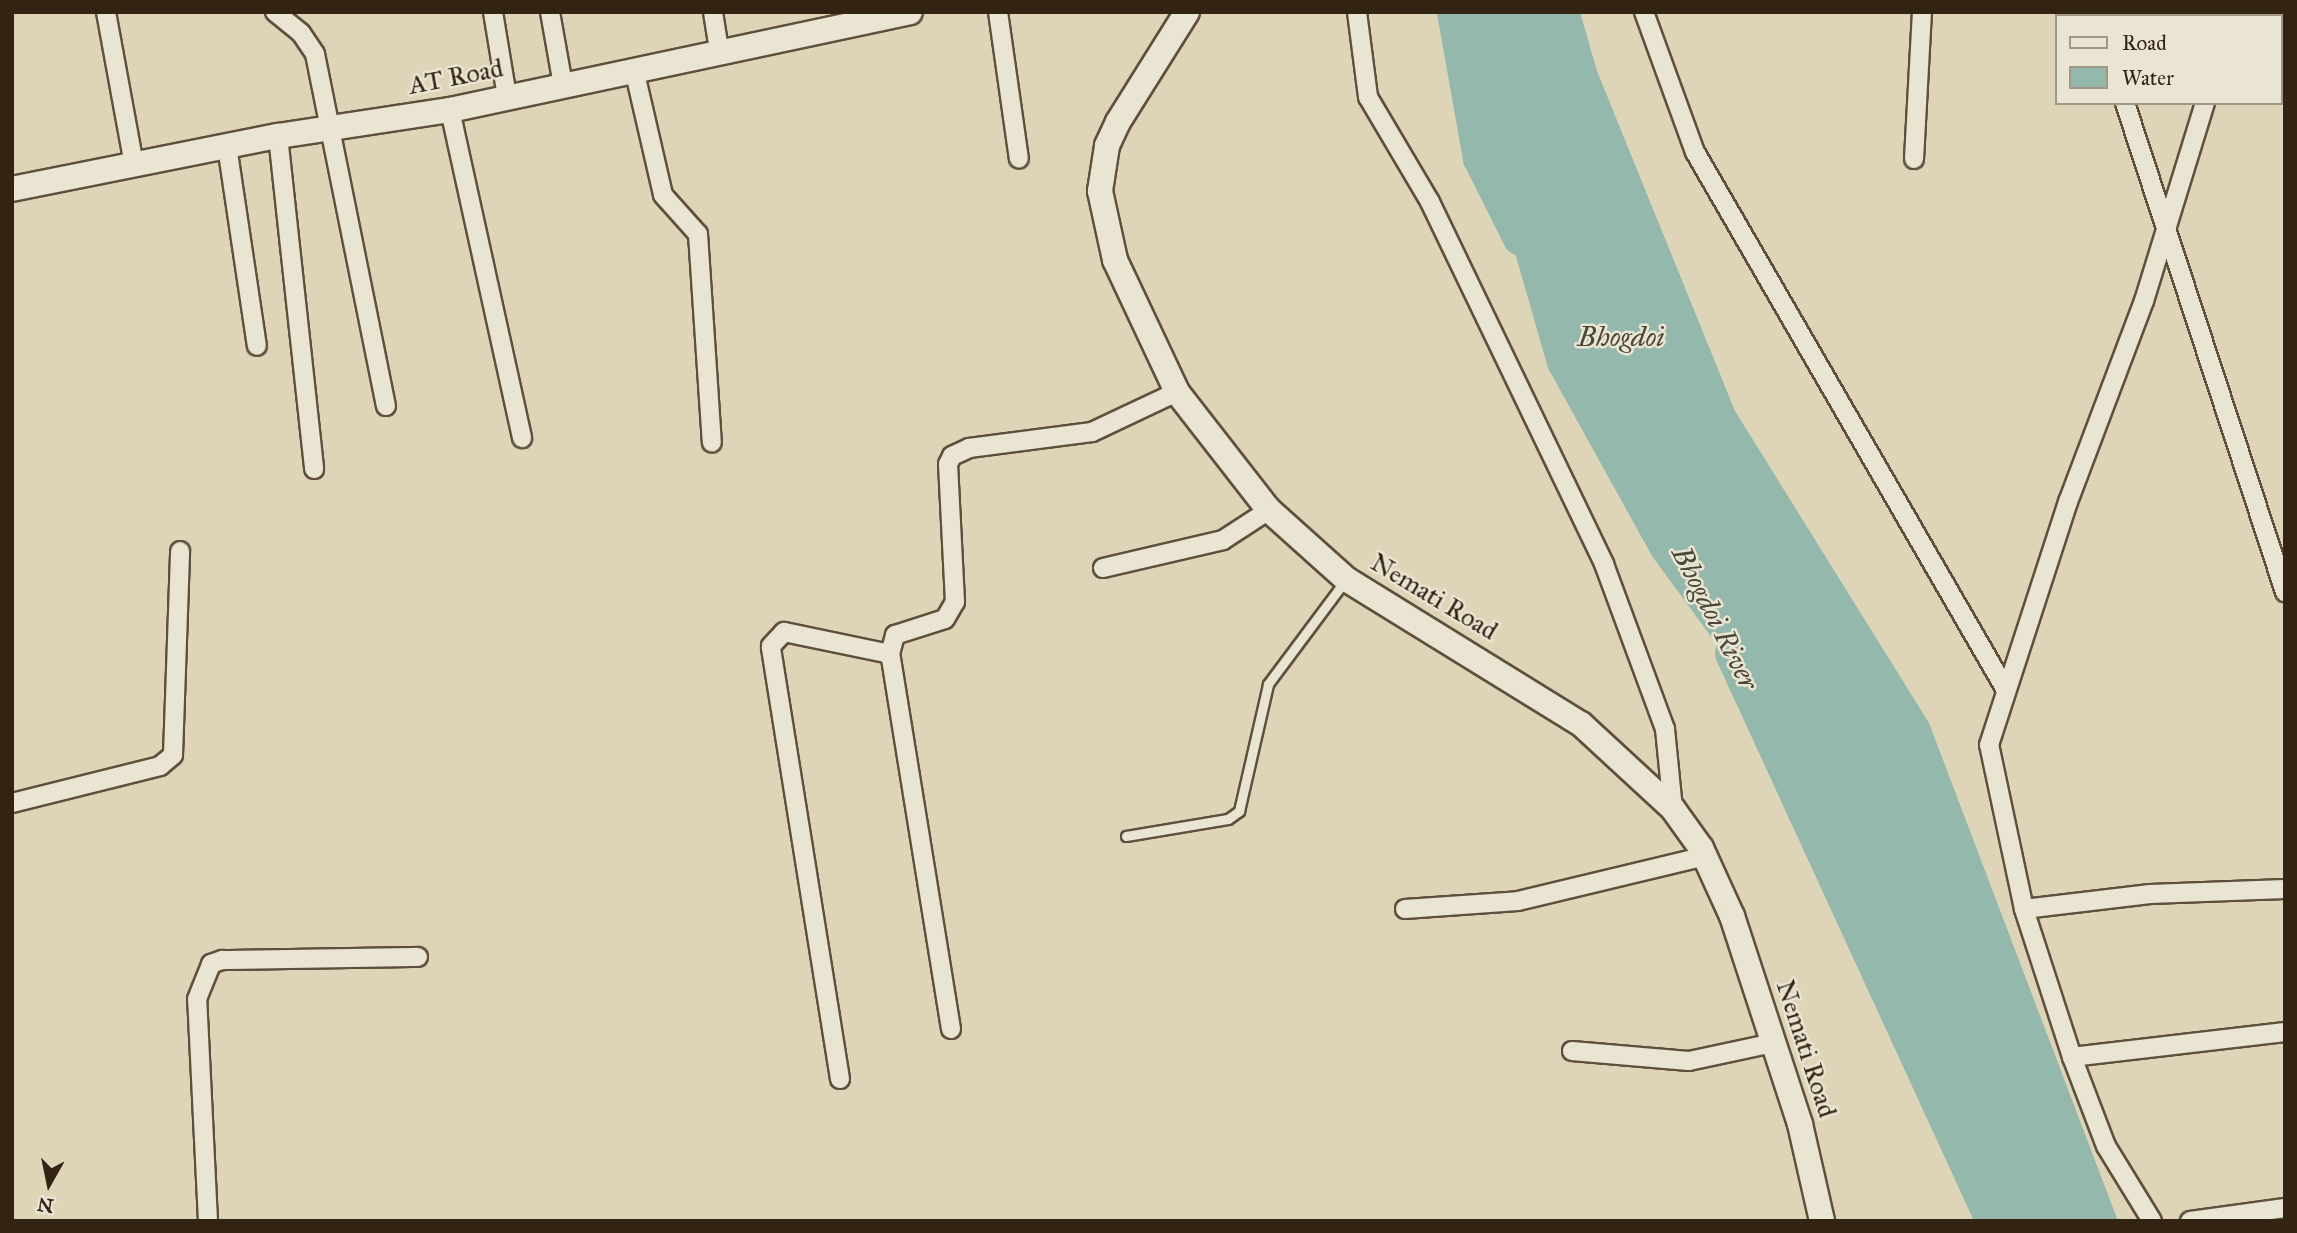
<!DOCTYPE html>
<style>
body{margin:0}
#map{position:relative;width:2297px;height:1233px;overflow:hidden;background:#ded5b9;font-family:"IM FELL Great Primer",serif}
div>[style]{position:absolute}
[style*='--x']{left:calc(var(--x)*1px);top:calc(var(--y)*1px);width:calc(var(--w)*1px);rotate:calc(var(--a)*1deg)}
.water>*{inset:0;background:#94b9ac}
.river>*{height:35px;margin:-17.5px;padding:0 17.5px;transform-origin:17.5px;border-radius:17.5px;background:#94b9ac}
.roads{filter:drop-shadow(2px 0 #5e503c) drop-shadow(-2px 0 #5e503c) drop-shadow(0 2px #5e503c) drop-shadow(0 -2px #5e503c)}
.lane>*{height:9px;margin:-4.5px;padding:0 4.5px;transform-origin:4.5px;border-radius:4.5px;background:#eae4d2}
.street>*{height:18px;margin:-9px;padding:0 9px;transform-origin:9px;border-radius:9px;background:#eae4d2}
.secondary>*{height:24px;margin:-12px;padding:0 12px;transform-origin:12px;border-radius:12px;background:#eae4d2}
span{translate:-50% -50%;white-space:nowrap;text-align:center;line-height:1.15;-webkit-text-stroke:5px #eae4d2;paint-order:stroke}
.street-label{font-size:26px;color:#332313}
.water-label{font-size:28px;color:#4b4839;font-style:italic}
.frame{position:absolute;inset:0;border:14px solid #332313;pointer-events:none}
.legend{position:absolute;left:2055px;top:14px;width:228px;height:91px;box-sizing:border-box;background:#eae4d2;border:2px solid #a19786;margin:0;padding:9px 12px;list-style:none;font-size:21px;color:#332313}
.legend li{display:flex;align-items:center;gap:14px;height:35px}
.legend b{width:35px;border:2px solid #a19786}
.north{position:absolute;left:14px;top:1149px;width:70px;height:70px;-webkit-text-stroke:5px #eae4d2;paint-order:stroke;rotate:189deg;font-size:19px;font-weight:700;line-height:28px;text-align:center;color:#332313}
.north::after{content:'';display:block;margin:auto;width:24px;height:32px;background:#332313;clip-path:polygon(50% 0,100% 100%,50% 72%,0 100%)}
</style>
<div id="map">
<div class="water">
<i style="clip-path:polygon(1446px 12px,1580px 12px,1597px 71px,1735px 411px,1929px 723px,2118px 1221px,1996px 1221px,1836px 844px,1767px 713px,1652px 556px,1548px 368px)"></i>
</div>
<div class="river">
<i style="--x:1454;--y:12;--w:148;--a:79.9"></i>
<i style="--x:1480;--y:158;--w:89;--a:63.4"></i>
<i style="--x:1732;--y:653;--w:625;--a:65.32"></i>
</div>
<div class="roads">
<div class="lane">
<i style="--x:1126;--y:836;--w:103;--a:-9.5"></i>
<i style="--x:1228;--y:819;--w:14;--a:-36"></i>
<i style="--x:1239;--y:811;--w:130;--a:-77.1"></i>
<i style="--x:1268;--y:684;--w:127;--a:-53.3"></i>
</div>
<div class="street">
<i style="--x:106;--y:12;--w:156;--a:79.6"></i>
<i style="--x:275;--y:12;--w:33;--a:39"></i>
<i style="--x:301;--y:33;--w:25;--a:56"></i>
<i style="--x:315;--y:54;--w:359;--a:78.6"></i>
<i style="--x:493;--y:12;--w:86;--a:80.6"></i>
<i style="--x:550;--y:12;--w:74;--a:79.9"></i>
<i style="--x:713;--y:12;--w:39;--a:81"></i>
<i style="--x:998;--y:12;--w:148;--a:81.9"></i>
<i style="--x:1357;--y:12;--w:86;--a:82.6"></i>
<i style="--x:1368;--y:97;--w:122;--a:59.4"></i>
<i style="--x:1430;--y:202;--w:402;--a:64.3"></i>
<i style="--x:1604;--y:564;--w:176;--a:69.7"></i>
<i style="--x:1665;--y:729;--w:80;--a:84.3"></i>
<i style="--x:1644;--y:12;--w:149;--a:70"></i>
<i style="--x:1695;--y:152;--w:621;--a:59.97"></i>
<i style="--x:2095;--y:12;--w:4;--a:76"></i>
<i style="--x:2234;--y:16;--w:4;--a:-76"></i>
<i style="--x:634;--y:69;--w:129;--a:77"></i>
<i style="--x:663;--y:195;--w:52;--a:48.1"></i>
<i style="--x:698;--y:234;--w:209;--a:86.2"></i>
<i style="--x:2125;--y:103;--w:515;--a:71.88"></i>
<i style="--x:450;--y:110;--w:336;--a:77.6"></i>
<i style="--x:278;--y:136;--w:335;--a:83.8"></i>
<i style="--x:227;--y:146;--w:202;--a:81.5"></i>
<i style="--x:1914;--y:159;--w:147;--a:-86.9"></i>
<i style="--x:1103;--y:568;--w:123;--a:-13.1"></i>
<i style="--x:1223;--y:540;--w:55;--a:-33.1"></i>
<i style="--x:12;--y:803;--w:153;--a:-14"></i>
<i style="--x:160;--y:766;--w:17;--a:-40"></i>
<i style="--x:173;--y:755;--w:204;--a:-88"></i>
<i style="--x:1405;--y:909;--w:113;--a:-4"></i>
<i style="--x:1518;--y:901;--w:192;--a:-13.5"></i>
<i style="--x:2024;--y:909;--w:127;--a:-6.8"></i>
<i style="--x:2150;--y:894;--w:135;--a:-2.1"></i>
<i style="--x:951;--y:1029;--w:380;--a:-99.2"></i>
<i style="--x:890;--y:654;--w:20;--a:-75"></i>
<i style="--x:895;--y:635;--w:52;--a:-17.7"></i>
<i style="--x:945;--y:619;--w:20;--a:-60"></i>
<i style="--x:955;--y:602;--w:138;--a:-92.9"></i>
<i style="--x:948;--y:464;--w:9;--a:-63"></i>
<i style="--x:952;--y:456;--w:19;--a:-25"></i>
<i style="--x:969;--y:448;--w:124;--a:-7.4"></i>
<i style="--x:1092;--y:432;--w:94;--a:-25.2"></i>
<i style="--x:1572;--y:1051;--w:117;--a:4.9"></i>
<i style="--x:1689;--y:1061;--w:86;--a:-12.1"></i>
<i style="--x:2072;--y:1057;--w:214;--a:-6.7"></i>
<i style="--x:840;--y:1079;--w:438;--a:-99.1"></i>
<i style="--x:771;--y:646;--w:19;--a:-47"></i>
<i style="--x:784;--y:632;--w:108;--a:11.7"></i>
<i style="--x:208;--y:1221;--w:222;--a:-92.8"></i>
<i style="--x:197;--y:999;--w:38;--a:-68"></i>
<i style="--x:211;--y:964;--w:12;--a:-20"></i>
<i style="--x:222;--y:960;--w:196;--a:-0.9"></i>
<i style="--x:2152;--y:1221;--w:88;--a:-121.5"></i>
<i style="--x:2106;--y:1146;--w:95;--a:-110.9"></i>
<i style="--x:2072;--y:1057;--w:156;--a:-108"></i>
<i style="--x:2024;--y:909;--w:168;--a:-102"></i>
<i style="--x:1989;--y:745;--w:256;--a:-72"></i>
<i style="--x:2068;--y:502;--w:215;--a:-69.3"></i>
<i style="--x:2144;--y:301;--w:207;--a:-72.9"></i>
<i style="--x:2190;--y:1221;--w:96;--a:-7.8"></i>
</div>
<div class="secondary">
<i style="--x:1187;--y:12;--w:130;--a:122.1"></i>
<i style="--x:1118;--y:122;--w:26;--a:115"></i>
<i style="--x:1107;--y:146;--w:46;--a:98.8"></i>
<i style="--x:1100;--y:191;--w:71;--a:77.7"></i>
<i style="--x:1115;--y:260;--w:146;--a:64.8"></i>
<i style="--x:1177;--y:392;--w:150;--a:52.1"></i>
<i style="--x:1269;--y:510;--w:103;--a:41.9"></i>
<i style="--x:1346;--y:579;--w:276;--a:31.7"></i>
<i style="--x:1581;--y:724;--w:125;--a:42.7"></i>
<i style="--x:1673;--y:809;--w:48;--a:54.3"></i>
<i style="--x:1701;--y:848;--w:75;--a:65.5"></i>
<i style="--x:1732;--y:916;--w:219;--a:71.9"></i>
<i style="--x:1800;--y:1124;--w:99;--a:77.2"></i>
<i style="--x:12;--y:189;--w:271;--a:-11.3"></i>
<i style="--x:278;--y:136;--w:174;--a:-8.6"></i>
<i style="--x:450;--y:110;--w:470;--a:-12"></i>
</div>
</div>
<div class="street-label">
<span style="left:456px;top:77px;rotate:-11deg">AT Road</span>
<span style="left:1434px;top:597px;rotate:31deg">Nemati Road</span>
<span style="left:1806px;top:1049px;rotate:72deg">Nemati Road</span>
</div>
<div class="water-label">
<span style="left:1621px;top:337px">Bhogdoi</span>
<span style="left:1715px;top:618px;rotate:63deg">Bhogdoi River</span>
</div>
<div class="frame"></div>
<ul class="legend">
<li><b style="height:9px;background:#eae4d2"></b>Road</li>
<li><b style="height:19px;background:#94b9ac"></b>Water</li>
</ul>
<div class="north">N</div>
</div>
